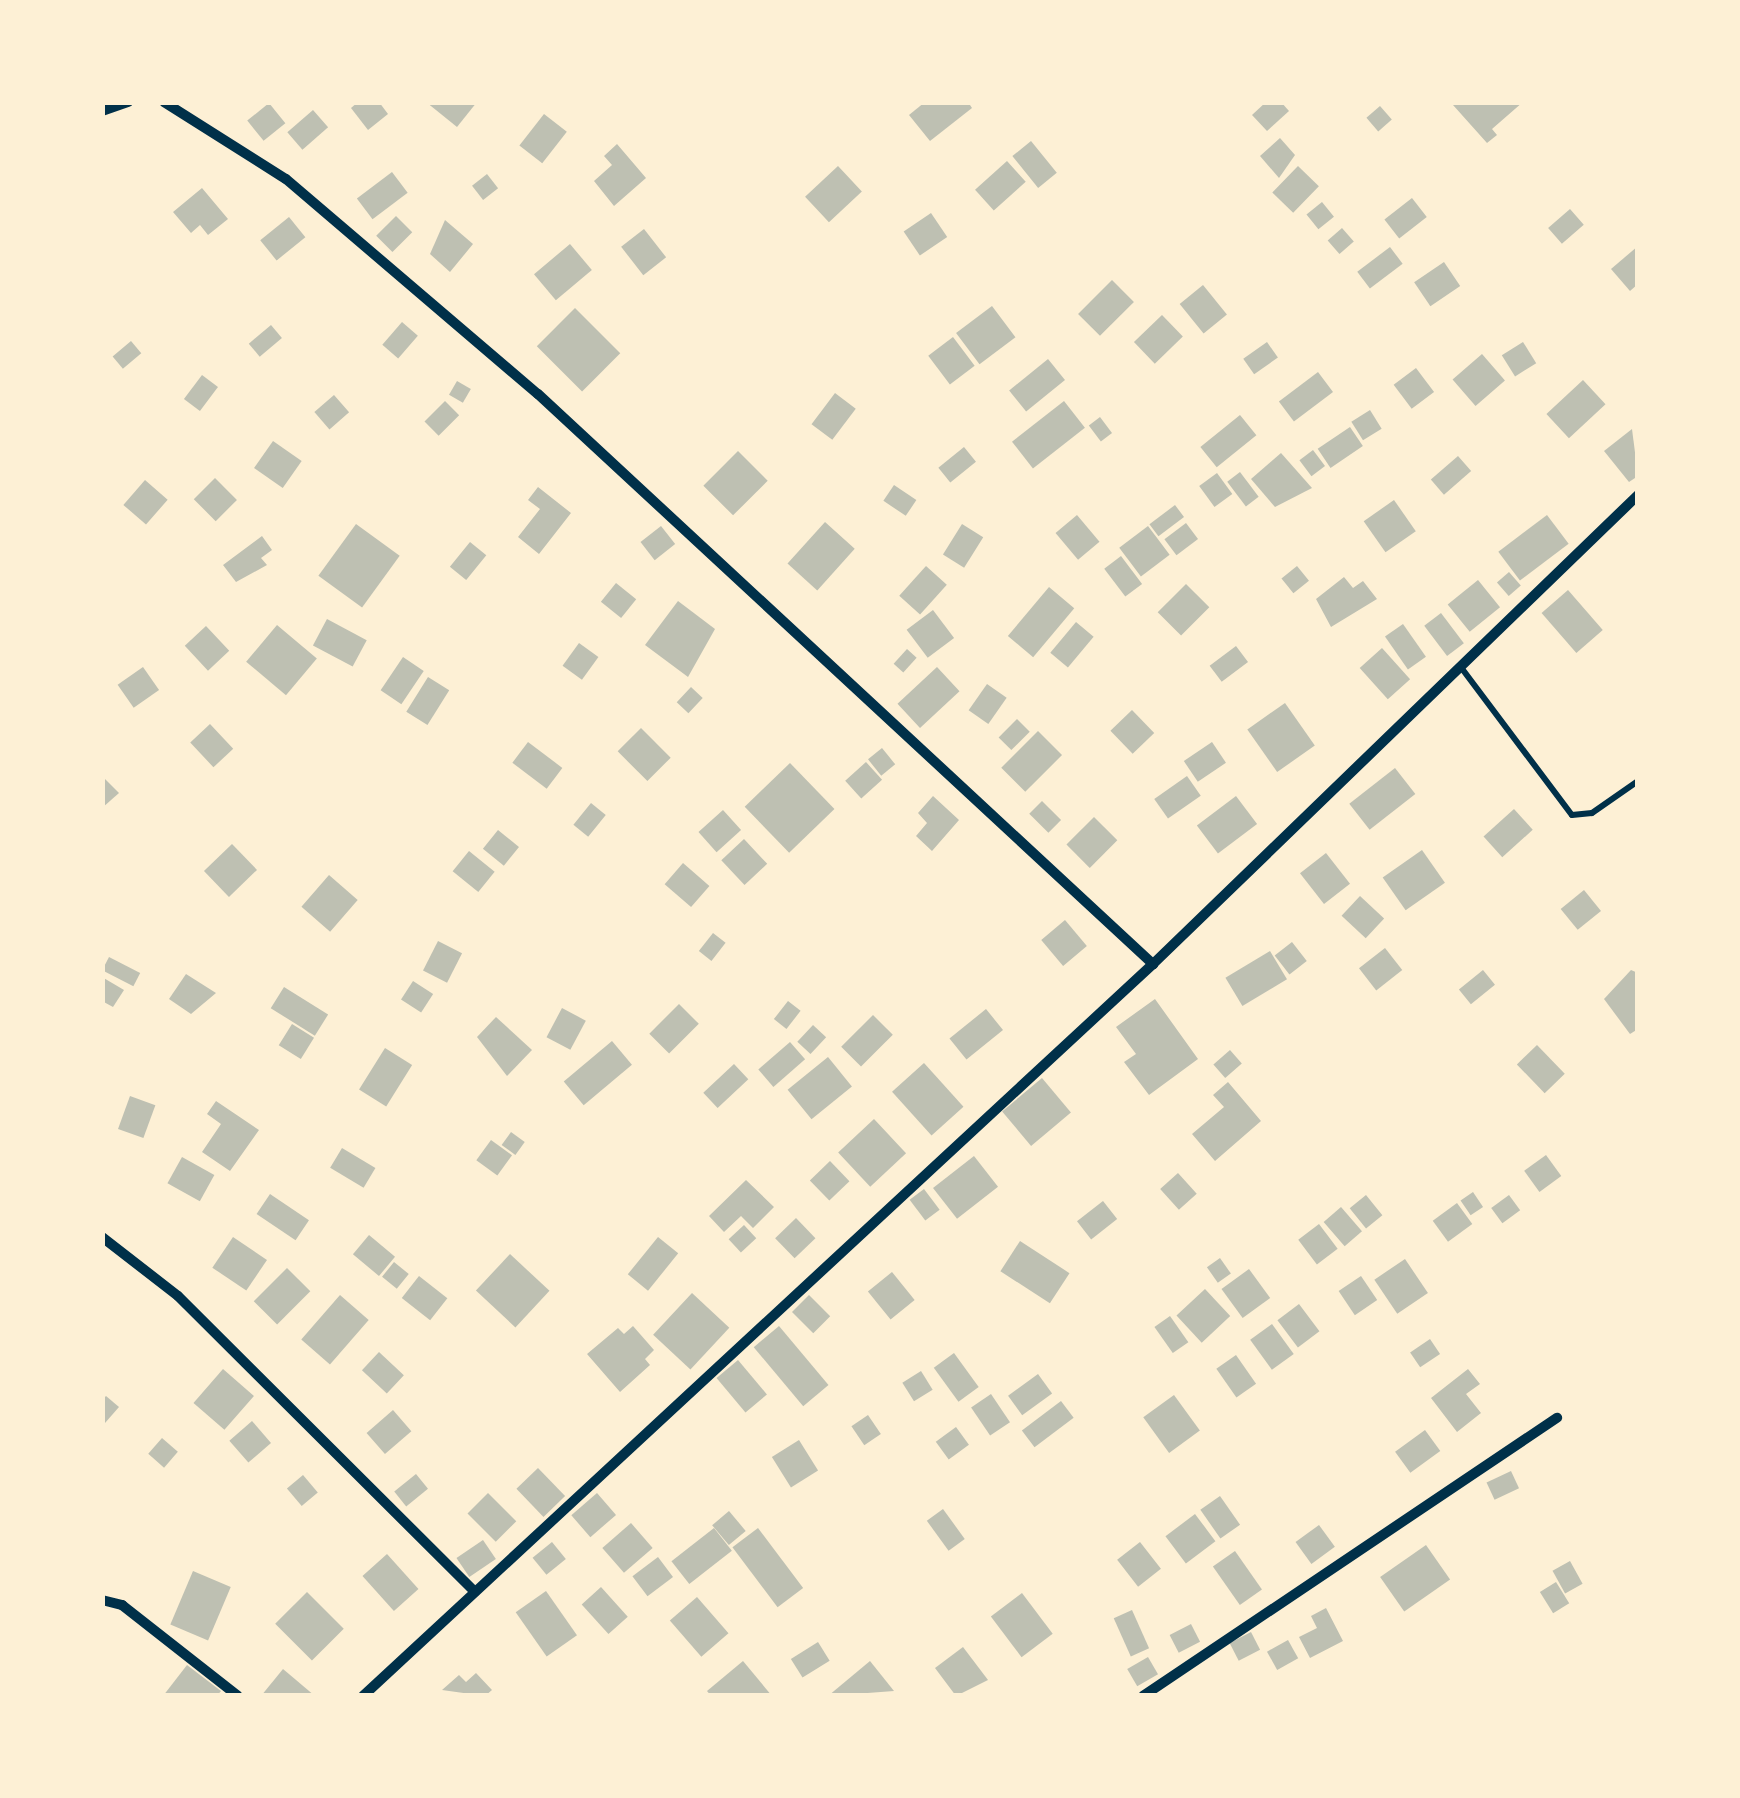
<!DOCTYPE html>
<style>
body{margin:0}
#map{position:relative;width:1740px;height:1798px;overflow:hidden;background:#fdf0d5;font-family:"Fira Sans Condensed",sans-serif}
div>[style]{position:absolute}
[style*='--x']{left:calc(var(--x)*1px);top:calc(var(--y)*1px);width:calc(var(--w)*1px);rotate:calc(var(--a)*1deg)}
.building>*{inset:0;background:#bec0b2;transform-origin:0 0}
.service>*{height:6px;margin:-3px;padding:0 3px;transform-origin:3px;border-radius:3px;background:#003049}
.minor>*{height:10px;margin:-5px;padding:0 5px;transform-origin:5px;border-radius:5px;background:#003049}
span{translate:-50% -50%;white-space:nowrap;text-align:center;line-height:1.15;-webkit-text-stroke:8px #fdf0d5;paint-order:stroke}
.frame{position:absolute;inset:0;border:105px solid #fdf0d5;pointer-events:none}
</style>
<div id="map">
<div class="building">
<i style="clip-path:polygon(358px 102px,379px 102px,388px 114px,368px 130px,351px 108px)"></i>
<i style="clip-path:polygon(426px 102px,477px 102px,457px 127px)"></i>
<i style="clip-path:polygon(925px 102px,968px 102px,972px 108px,930px 141px,909px 115px)"></i>
<i style="clip-path:polygon(1266px 102px,1281px 102px,1289px 111px,1267px 131px,1252px 115px)"></i>
<i style="clip-path:polygon(1523px 102px,1492px 129px,1497px 135px,1487px 143px,1453px 105px)"></i>
<i style="left:269px;top:103px;width:26px;height:28px;rotate:51deg"></i>
<i style="left:1380px;top:106px;width:18px;height:18px;rotate:49deg"></i>
<i style="left:313px;top:110px;width:23px;height:34px;rotate:49deg"></i>
<i style="left:544px;top:114px;width:29px;height:40px;rotate:38deg"></i>
<i style="clip-path:polygon(1280px 138px,1295px 155px,1279px 178px,1260px 156px)"></i>
<i style="left:1031px;top:141px;width:41px;height:24px;rotate:51deg"></i>
<i style="clip-path:polygon(617px 144px,646px 178px,614px 206px,594px 181px,612px 165px,604px 156px)"></i>
<i style="left:1007px;top:161px;width:28px;height:43px;rotate:48deg"></i>
<i style="left:838px;top:166px;width:35px;height:45px;rotate:47deg"></i>
<i style="left:1298px;top:166px;width:29px;height:37px;rotate:44deg"></i>
<i style="left:392px;top:172px;width:26px;height:44px;rotate:53deg"></i>
<i style="left:487px;top:174px;width:18px;height:19px;rotate:52deg"></i>
<i style="clip-path:polygon(202px 188px,228px 219px,208px 235px,200px 225px,191px 233px,173px 212px)"></i>
<i style="left:1412px;top:198px;width:24px;height:35px;rotate:52deg"></i>
<i style="left:1322px;top:202px;width:19px;height:20px;rotate:51deg"></i>
<i style="left:1570px;top:209px;width:21px;height:29px;rotate:49deg"></i>
<i style="left:931px;top:213px;width:29px;height:33px;rotate:56deg"></i>
<i style="left:396px;top:216px;width:23px;height:28px;rotate:45deg"></i>
<i style="left:289px;top:217px;width:26px;height:37px;rotate:51deg"></i>
<i style="clip-path:polygon(445px 220px,473px 244px,450px 272px,430px 254px)"></i>
<i style="left:1342px;top:228px;width:18px;height:19px;rotate:49deg"></i>
<i style="left:644px;top:229px;width:36px;height:29px;rotate:52deg"></i>
<i style="left:570px;top:244px;width:34px;height:47px;rotate:50deg"></i>
<i style="clip-path:polygon(1638px 246px,1638px 284px,1630px 291px,1611px 269px)"></i>
<i style="left:1390px;top:247px;width:21px;height:41px;rotate:53deg"></i>
<i style="left:1444px;top:262px;width:29px;height:36px;rotate:56deg"></i>
<i style="left:1112px;top:280px;width:31px;height:48px;rotate:45deg"></i>
<i style="left:1203px;top:285px;width:38px;height:30px;rotate:51deg"></i>
<i style="left:992px;top:306px;width:39px;height:45px;rotate:53deg"></i>
<i style="left:575px;top:308px;width:64px;height:54px;rotate:45deg"></i>
<i style="left:1162px;top:315px;width:30px;height:39px;rotate:46deg"></i>
<i style="left:402px;top:322px;width:21px;height:30px;rotate:41deg"></i>
<i style="left:271px;top:325px;width:17px;height:29px;rotate:50deg"></i>
<i style="left:953px;top:337px;width:36px;height:31px;rotate:53deg"></i>
<i style="left:131px;top:341px;width:16px;height:24px;rotate:50deg"></i>
<i style="left:1267px;top:342px;width:19px;height:29px;rotate:55deg"></i>
<i style="left:1523px;top:342px;width:25px;height:25px;rotate:58deg"></i>
<i style="left:1482px;top:354px;width:35px;height:39px;rotate:49deg"></i>
<i style="left:1048px;top:359px;width:27px;height:50px;rotate:51deg"></i>
<i style="left:1416px;top:368px;width:30px;height:28px;rotate:53deg"></i>
<i style="left:1318px;top:372px;width:25px;height:49px;rotate:53deg"></i>
<i style="left:202px;top:375px;width:20px;height:30px;rotate:37deg"></i>
<i style="left:1583px;top:380px;width:33px;height:50px;rotate:47deg"></i>
<i style="left:457px;top:381px;width:16px;height:16px;rotate:30deg"></i>
<i style="left:835px;top:393px;width:26px;height:39px;rotate:37deg"></i>
<i style="left:334px;top:395px;width:23px;height:26px;rotate:49deg"></i>
<i style="left:445px;top:401px;width:20px;height:29px;rotate:45deg"></i>
<i style="left:1064px;top:401px;width:34px;height:66px;rotate:52deg"></i>
<i style="left:1370px;top:410px;width:22px;height:22px;rotate:58deg"></i>
<i style="left:1240px;top:415px;width:26px;height:51px;rotate:51deg"></i>
<i style="left:1100px;top:417px;width:20px;height:14px;rotate:53deg"></i>
<i style="left:1350px;top:427px;width:23px;height:39px;rotate:56deg"></i>
<i style="clip-path:polygon(1632px 429px,1638px 476px,1629px 482px,1604px 451px)"></i>
<i style="left:273px;top:441px;width:35px;height:33px;rotate:35deg"></i>
<i style="left:964px;top:447px;width:19px;height:33px;rotate:51deg"></i>
<i style="left:1313px;top:450px;width:20px;height:17px;rotate:53deg"></i>
<i style="left:738px;top:451px;width:42px;height:49px;rotate:45deg"></i>
<i style="clip-path:polygon(1281px 453px,1312px 488px,1275px 507px,1251px 479px)"></i>
<i style="left:1458px;top:456px;width:20px;height:36px;rotate:49deg"></i>
<i style="left:1240px;top:472px;width:31px;height:16px;rotate:53deg"></i>
<i style="left:1217px;top:473px;width:26px;height:22px;rotate:54deg"></i>
<i style="left:215px;top:478px;width:31px;height:30px;rotate:45deg"></i>
<i style="left:145px;top:480px;width:30px;height:33px;rotate:41deg"></i>
<i style="left:894px;top:485px;width:27px;height:19px;rotate:34deg"></i>
<i style="clip-path:polygon(538px 487px,571px 513px,539px 554px,518px 537px,540px 509px,528px 500px)"></i>
<i style="left:1394px;top:500px;width:38px;height:37px;rotate:55deg"></i>
<i style="left:1175px;top:505px;width:15px;height:32px;rotate:53deg"></i>
<i style="left:1077px;top:515px;width:35px;height:28px;rotate:50deg"></i>
<i style="left:1547px;top:515px;width:36px;height:61px;rotate:53deg"></i>
<i style="left:825px;top:522px;width:40px;height:56px;rotate:42deg"></i>
<i style="left:1186px;top:523px;width:20px;height:27px;rotate:53deg"></i>
<i style="left:356px;top:524px;width:54px;height:64px;rotate:36deg"></i>
<i style="left:962px;top:524px;width:25px;height:36px;rotate:32deg"></i>
<i style="left:661px;top:526px;width:23px;height:26px;rotate:52deg"></i>
<i style="left:1148px;top:526px;width:36px;height:36px;rotate:53deg"></i>
<i style="clip-path:polygon(262px 536px,272px 550px,261px 558px,267px 565px,236px 582px,223px 565px)"></i>
<i style="left:470px;top:542px;width:21px;height:32px;rotate:39deg"></i>
<i style="left:1121px;top:556px;width:35px;height:21px;rotate:53deg"></i>
<i style="left:926px;top:566px;width:28px;height:40px;rotate:42deg"></i>
<i style="left:1297px;top:566px;width:19px;height:20px;rotate:51deg"></i>
<i style="left:1509px;top:572px;width:18px;height:16px;rotate:49deg"></i>
<i style="clip-path:polygon(1344px 577px,1353px 588px,1363px 581px,1377px 599px,1331px 627px,1316px 599px)"></i>
<i style="left:1478px;top:580px;width:35px;height:39px;rotate:51deg"></i>
<i style="left:616px;top:583px;width:26px;height:24px;rotate:39deg"></i>
<i style="left:1186px;top:584px;width:33px;height:40px;rotate:45deg"></i>
<i style="left:1049px;top:587px;width:33px;height:64px;rotate:40deg"></i>
<i style="left:1568px;top:590px;width:53px;height:35px;rotate:49deg"></i>
<i style="clip-path:polygon(678px 601px,715px 629px,688px 677px,645px 645px)"></i>
<i style="left:933px;top:610px;width:35px;height:33px;rotate:53deg"></i>
<i style="left:1441px;top:613px;width:38px;height:21px;rotate:53deg"></i>
<i style="left:327px;top:619px;width:45px;height:30px;rotate:28deg"></i>
<i style="left:1076px;top:622px;width:23px;height:40px;rotate:40deg"></i>
<i style="left:1403px;top:624px;width:40px;height:22px;rotate:55deg"></i>
<i style="left:277px;top:625px;width:52px;height:48px;rotate:40deg"></i>
<i style="left:206px;top:626px;width:34px;height:29px;rotate:47deg"></i>
<i style="left:579px;top:643px;width:24px;height:28px;rotate:36deg"></i>
<i style="left:1236px;top:646px;width:20px;height:33px;rotate:53deg"></i>
<i style="left:1382px;top:648px;width:42px;height:30px;rotate:48deg"></i>
<i style="left:907px;top:649px;width:13px;height:20px;rotate:42deg"></i>
<i style="left:403px;top:657px;width:25px;height:40px;rotate:34deg"></i>
<i style="left:143px;top:667px;width:28px;height:31px;rotate:55deg"></i>
<i style="left:937px;top:667px;width:33px;height:54px;rotate:47deg"></i>
<i style="left:428px;top:677px;width:25px;height:41px;rotate:32deg"></i>
<i style="left:987px;top:684px;width:24px;height:32px;rotate:35deg"></i>
<i style="left:691px;top:687px;width:16px;height:21px;rotate:43deg"></i>
<i style="left:1285px;top:703px;width:52px;height:46px;rotate:55deg"></i>
<i style="left:1132px;top:710px;width:32px;height:30px;rotate:46deg"></i>
<i style="left:1017px;top:719px;width:18px;height:26px;rotate:45deg"></i>
<i style="left:210px;top:724px;width:34px;height:27px;rotate:47deg"></i>
<i style="left:641px;top:728px;width:42px;height:33px;rotate:45deg"></i>
<i style="left:1038px;top:731px;width:34px;height:52px;rotate:45deg"></i>
<i style="left:528px;top:742px;width:43px;height:26px;rotate:37deg"></i>
<i style="left:1212px;top:742px;width:25px;height:34px;rotate:56deg"></i>
<i style="left:882px;top:748px;width:21px;height:18px;rotate:51deg"></i>
<i style="left:866px;top:762px;width:24px;height:28px;rotate:48deg"></i>
<i style="left:790px;top:763px;width:64px;height:63px;rotate:46deg"></i>
<i style="left:1395px;top:768px;width:33px;height:58px;rotate:52deg"></i>
<i style="clip-path:polygon(102px 776px,119px 793px,102px 808px)"></i>
<i style="left:1187px;top:776px;width:24px;height:40px;rotate:55deg"></i>
<i style="clip-path:polygon(933px 796px,959px 820px,932px 851px,916px 836px,927px 823px,918px 813px)"></i>
<i style="left:1236px;top:796px;width:35px;height:49px;rotate:53deg"></i>
<i style="left:1042px;top:801px;width:27px;height:18px;rotate:45deg"></i>
<i style="left:591px;top:803px;width:19px;height:28px;rotate:39deg"></i>
<i style="left:1514px;top:809px;width:28px;height:41px;rotate:48deg"></i>
<i style="left:723px;top:810px;width:27px;height:33px;rotate:48deg"></i>
<i style="left:1094px;top:817px;width:33px;height:39px;rotate:45deg"></i>
<i style="left:498px;top:830px;width:27px;height:24px;rotate:39deg"></i>
<i style="left:744px;top:839px;width:34px;height:31px;rotate:47deg"></i>
<i style="left:232px;top:844px;width:36px;height:39px;rotate:46deg"></i>
<i style="left:1422px;top:850px;width:40px;height:48px;rotate:55deg"></i>
<i style="left:469px;top:851px;width:33px;height:26px;rotate:39deg"></i>
<i style="left:1326px;top:853px;width:39px;height:33px;rotate:52deg"></i>
<i style="left:683px;top:863px;width:35px;height:28px;rotate:41deg"></i>
<i style="left:329px;top:875px;width:38px;height:42px;rotate:41deg"></i>
<i style="left:1584px;top:890px;width:27px;height:30px;rotate:51deg"></i>
<i style="left:1360px;top:896px;width:33px;height:27px;rotate:43deg"></i>
<i style="left:1065px;top:920px;width:34px;height:31px;rotate:50deg"></i>
<i style="left:713px;top:933px;width:16px;height:23px;rotate:38deg"></i>
<i style="left:438px;top:941px;width:27px;height:33px;rotate:27deg"></i>
<i style="left:1292px;top:942px;width:24px;height:22px;rotate:52deg"></i>
<i style="left:1385px;top:948px;width:28px;height:33px;rotate:52deg"></i>
<i style="left:1270px;top:951px;width:33px;height:52px;rotate:59deg"></i>
<i style="left:109px;top:957px;width:35px;height:15px;rotate:27deg"></i>
<i style="left:1483px;top:970px;width:19px;height:31px;rotate:51deg"></i>
<i style="clip-path:polygon(1631px 970px,1638px 973px,1638px 1029px,1630px 1034px,1604px 999px)"></i>
<i style="clip-path:polygon(186px 974px,216px 993px,191px 1014px,169px 999px)"></i>
<i style="clip-path:polygon(102px 977px,124px 990px,113px 1007px,102px 1001px)"></i>
<i style="left:413px;top:981px;width:24px;height:22px;rotate:33deg"></i>
<i style="left:284px;top:987px;width:52px;height:25px;rotate:32deg"></i>
<i style="clip-path:polygon(1155px 999px,1198px 1059px,1149px 1095px,1124px 1062px,1136px 1054px,1116px 1027px)"></i>
<i style="left:788px;top:1001px;width:16px;height:23px;rotate:38deg"></i>
<i style="left:679px;top:1004px;width:28px;height:42px;rotate:45deg"></i>
<i style="left:562px;top:1008px;width:27px;height:33px;rotate:28deg"></i>
<i style="left:986px;top:1009px;width:27px;height:47px;rotate:51deg"></i>
<i style="left:873px;top:1015px;width:28px;height:45px;rotate:45deg"></i>
<i style="clip-path:polygon(496px 1017px,532px 1050px,507px 1076px,477px 1037px)"></i>
<i style="left:292px;top:1024px;width:26px;height:25px;rotate:32deg"></i>
<i style="left:813px;top:1025px;width:18px;height:23px;rotate:43deg"></i>
<i style="left:612px;top:1041px;width:31px;height:63px;rotate:50deg"></i>
<i style="left:790px;top:1042px;width:23px;height:42px;rotate:49deg"></i>
<i style="left:1537px;top:1045px;width:40px;height:28px;rotate:46deg"></i>
<i style="left:385px;top:1048px;width:32px;height:49px;rotate:32deg"></i>
<i style="left:1230px;top:1050px;width:18px;height:22px;rotate:49deg"></i>
<i style="left:828px;top:1057px;width:38px;height:52px;rotate:51deg"></i>
<i style="left:924px;top:1063px;width:59px;height:43px;rotate:48deg"></i>
<i style="left:734px;top:1064px;width:21px;height:42px;rotate:47deg"></i>
<i style="left:1042px;top:1078px;width:45px;height:52px;rotate:50deg"></i>
<i style="clip-path:polygon(1228px 1082px,1261px 1121px,1215px 1161px,1192px 1134px,1224px 1107px,1213px 1095px)"></i>
<i style="left:130px;top:1096px;width:27px;height:35px;rotate:20deg"></i>
<i style="clip-path:polygon(216px 1101px,259px 1130px,230px 1171px,202px 1152px,221px 1124px,207px 1114px)"></i>
<i style="left:874px;top:1119px;width:47px;height:49px;rotate:47deg"></i>
<i style="left:511px;top:1132px;width:17px;height:16px;rotate:36deg"></i>
<i style="left:491px;top:1140px;width:26px;height:25px;rotate:36deg"></i>
<i style="left:342px;top:1148px;width:39px;height:23px;rotate:31deg"></i>
<i style="left:1546px;top:1155px;width:26px;height:27px;rotate:54deg"></i>
<i style="left:974px;top:1156px;width:39px;height:52px;rotate:52deg"></i>
<i style="left:182px;top:1157px;width:37px;height:30px;rotate:29deg"></i>
<i style="left:830px;top:1161px;width:28px;height:28px;rotate:46deg"></i>
<i style="left:1178px;top:1173px;width:28px;height:24px;rotate:48deg"></i>
<i style="clip-path:polygon(746px 1180px,774px 1207px,753px 1228px,741px 1216px,724px 1232px,709px 1216px)"></i>
<i style="left:924px;top:1189px;width:26px;height:18px;rotate:53deg"></i>
<i style="left:1473px;top:1192px;width:18px;height:15px;rotate:56deg"></i>
<i style="left:270px;top:1194px;width:47px;height:24px;rotate:34deg"></i>
<i style="left:1366px;top:1195px;width:26px;height:21px;rotate:51deg"></i>
<i style="left:1509px;top:1195px;width:19px;height:22px;rotate:54deg"></i>
<i style="left:1103px;top:1201px;width:23px;height:33px;rotate:52deg"></i>
<i style="left:1457px;top:1203px;width:26px;height:30px;rotate:54deg"></i>
<i style="left:1341px;top:1207px;width:32px;height:23px;rotate:49deg"></i>
<i style="left:796px;top:1218px;width:28px;height:29px;rotate:46deg"></i>
<i style="left:1319px;top:1224px;width:31px;height:26px;rotate:53deg"></i>
<i style="left:744px;top:1225px;width:18px;height:21px;rotate:47deg"></i>
<i style="left:369px;top:1235px;width:34px;height:25px;rotate:40deg"></i>
<i style="left:233px;top:1237px;width:41px;height:37px;rotate:34deg"></i>
<i style="left:658px;top:1237px;width:26px;height:48px;rotate:39deg"></i>
<i style="left:1020px;top:1241px;width:59px;height:36px;rotate:33deg"></i>
<i style="left:510px;top:1254px;width:54px;height:50px;rotate:43deg"></i>
<i style="left:1220px;top:1258px;width:19px;height:16px;rotate:55deg"></i>
<i style="left:1405px;top:1259px;width:41px;height:37px;rotate:56deg"></i>
<i style="left:394px;top:1262px;width:19px;height:19px;rotate:39deg"></i>
<i style="left:287px;top:1268px;width:33px;height:47px;rotate:45deg"></i>
<i style="left:1249px;top:1269px;width:36px;height:34px;rotate:54deg"></i>
<i style="left:892px;top:1272px;width:36px;height:31px;rotate:51deg"></i>
<i style="left:419px;top:1276px;width:36px;height:28px;rotate:38deg"></i>
<i style="left:1361px;top:1276px;width:29px;height:27px;rotate:56deg"></i>
<i style="left:1205px;top:1289px;width:37px;height:39px;rotate:47deg"></i>
<i style="left:692px;top:1293px;width:51px;height:57px;rotate:43deg"></i>
<i style="left:340px;top:1295px;width:38px;height:59px;rotate:41deg"></i>
<i style="left:809px;top:1295px;width:30px;height:24px;rotate:45deg"></i>
<i style="left:1299px;top:1304px;width:34px;height:27px;rotate:53deg"></i>
<i style="left:1170px;top:1316px;width:32px;height:19px;rotate:55deg"></i>
<i style="left:1272px;top:1324px;width:37px;height:27px;rotate:54deg"></i>
<i style="clip-path:polygon(633px 1326px,654px 1350px,645px 1359px,650px 1365px,620px 1392px,587px 1354px,618px 1328px,624px 1334px)"></i>
<i style="left:779px;top:1326px;width:77px;height:33px;rotate:50deg"></i>
<i style="left:1430px;top:1339px;width:18px;height:24px;rotate:56deg"></i>
<i style="left:379px;top:1352px;width:34px;height:25px;rotate:43deg"></i>
<i style="left:954px;top:1353px;width:42px;height:25px;rotate:54deg"></i>
<i style="left:1236px;top:1355px;width:35px;height:24px;rotate:55deg"></i>
<i style="left:738px;top:1360px;width:45px;height:28px;rotate:50deg"></i>
<i style="left:223px;top:1369px;width:41px;height:45px;rotate:41deg"></i>
<i style="clip-path:polygon(1468px 1369px,1480px 1384px,1466px 1394px,1481px 1413px,1457px 1432px,1431px 1398px)"></i>
<i style="left:921px;top:1371px;width:22px;height:22px;rotate:58deg"></i>
<i style="left:1038px;top:1374px;width:24px;height:37px;rotate:54deg"></i>
<i style="left:991px;top:1394px;width:34px;height:24px;rotate:56deg"></i>
<i style="left:1174px;top:1395px;width:44px;height:38px;rotate:54deg"></i>
<i style="clip-path:polygon(106px 1396px,119px 1407px,105px 1423px,102px 1400px)"></i>
<i style="left:1061px;top:1401px;width:21px;height:49px;rotate:53deg"></i>
<i style="left:393px;top:1410px;width:28px;height:35px;rotate:49deg"></i>
<i style="left:868px;top:1415px;width:23px;height:20px;rotate:56deg"></i>
<i style="left:252px;top:1421px;width:29px;height:30px;rotate:49deg"></i>
<i style="left:956px;top:1427px;width:22px;height:25px;rotate:54deg"></i>
<i style="left:1425px;top:1430px;width:26px;height:37px;rotate:54deg"></i>
<i style="left:162px;top:1438px;width:21px;height:21px;rotate:41deg"></i>
<i style="left:799px;top:1440px;width:36px;height:32px;rotate:58deg"></i>
<i style="left:538px;top:1468px;width:39px;height:30px;rotate:46deg"></i>
<i style="left:1511px;top:1471px;width:19px;height:27px;rotate:65deg"></i>
<i style="left:416px;top:1474px;width:19px;height:28px;rotate:51deg"></i>
<i style="left:303px;top:1475px;width:23px;height:21px;rotate:50deg"></i>
<i style="left:488px;top:1493px;width:40px;height:29px;rotate:45deg"></i>
<i style="left:597px;top:1493px;width:29px;height:34px;rotate:49deg"></i>
<i style="left:1220px;top:1496px;width:35px;height:24px;rotate:55deg"></i>
<i style="left:943px;top:1509px;width:37px;height:20px;rotate:54deg"></i>
<i style="left:729px;top:1511px;width:26px;height:22px;rotate:50deg"></i>
<i style="left:1195px;top:1514px;width:34px;height:37px;rotate:53deg"></i>
<i style="left:631px;top:1523px;width:33px;height:38px;rotate:49deg"></i>
<i style="left:1319px;top:1525px;width:27px;height:29px;rotate:54deg"></i>
<i style="left:714px;top:1528px;width:29px;height:54px;rotate:52deg"></i>
<i style="left:758px;top:1528px;width:75px;height:32px;rotate:53deg"></i>
<i style="left:483px;top:1540px;width:23px;height:32px;rotate:56deg"></i>
<i style="left:552px;top:1542px;width:22px;height:25px;rotate:51deg"></i>
<i style="left:1140px;top:1542px;width:34px;height:29px;rotate:52deg"></i>
<i style="left:1426px;top:1545px;width:42px;height:56px;rotate:55deg"></i>
<i style="left:1235px;top:1551px;width:47px;height:27px;rotate:55deg"></i>
<i style="left:387px;top:1554px;width:47px;height:33px;rotate:48deg"></i>
<i style="left:658px;top:1557px;width:25px;height:32px;rotate:53deg"></i>
<i style="left:1570px;top:1561px;width:26px;height:20px;rotate:61deg"></i>
<i style="left:193px;top:1571px;width:41px;height:58px;rotate:23deg"></i>
<i style="left:1556px;top:1582px;width:25px;height:19px;rotate:58deg"></i>
<i style="left:601px;top:1587px;width:40px;height:26px;rotate:48deg"></i>
<i style="left:546px;top:1591px;width:54px;height:37px;rotate:55deg"></i>
<i style="left:307px;top:1592px;width:52px;height:45px;rotate:45deg"></i>
<i style="left:1022px;top:1593px;width:51px;height:39px;rotate:53deg"></i>
<i style="left:697px;top:1597px;width:48px;height:36px;rotate:49deg"></i>
<i style="clip-path:polygon(1326px 1608px,1343px 1641px,1310px 1658px,1299px 1637px,1317px 1628px,1311px 1616px)"></i>
<i style="left:1132px;top:1610px;width:42px;height:20px;rotate:66deg"></i>
<i style="left:1191px;top:1624px;width:20px;height:24px;rotate:63deg"></i>
<i style="left:1251px;top:1632px;width:20px;height:24px;rotate:63deg"></i>
<i style="left:1288px;top:1640px;width:21px;height:24px;rotate:61deg"></i>
<i style="left:818px;top:1642px;width:22px;height:32px;rotate:58deg"></i>
<i style="clip-path:polygon(963px 1647px,988px 1680px,956px 1696px,935px 1668px)"></i>
<i style="left:1148px;top:1657px;width:20px;height:24px;rotate:60deg"></i>
<i style="clip-path:polygon(743px 1661px,772px 1696px,711px 1696px,707px 1691px)"></i>
<i style="clip-path:polygon(870px 1661px,894px 1691px,828px 1696px)"></i>
<i style="clip-path:polygon(187px 1665px,221px 1691px,217px 1696px,163px 1696px)"></i>
<i style="clip-path:polygon(283px 1669px,315px 1696px,261px 1696px)"></i>
<i style="clip-path:polygon(476px 1673px,492px 1690px,485px 1696px,442px 1690px,459px 1675px,466px 1682px)"></i>
</div>
<div class="service">
<i style="--x:1460;--y:666;--w:186;--a:53.1"></i>
<i style="--x:1572;--y:815;--w:20;--a:-6"></i>
<i style="--x:1592;--y:813;--w:56;--a:-34.8"></i>
</div>
<div class="minor">
<i style="--x:164;--y:102;--w:144;--a:32.3"></i>
<i style="--x:286;--y:179;--w:331;--a:40.5"></i>
<i style="--x:538;--y:394;--w:839;--a:42.83"></i>
<i style="--x:102;--y:111;--w:28;--a:-19"></i>
<i style="--x:102;--y:1237;--w:96;--a:37.8"></i>
<i style="--x:178;--y:1296;--w:419;--a:44.9"></i>
<i style="--x:102;--y:1600;--w:21;--a:14"></i>
<i style="--x:122;--y:1605;--w:147;--a:38.1"></i>
<i style="--x:363;--y:1696;--w:1077;--a:-42.82"></i>
<i style="--x:1153;--y:964;--w:675;--a:-44.04"></i>
<i style="--x:1143;--y:1696;--w:499;--a:-33.9"></i>
</div>
<div class="frame"></div>
</div>
